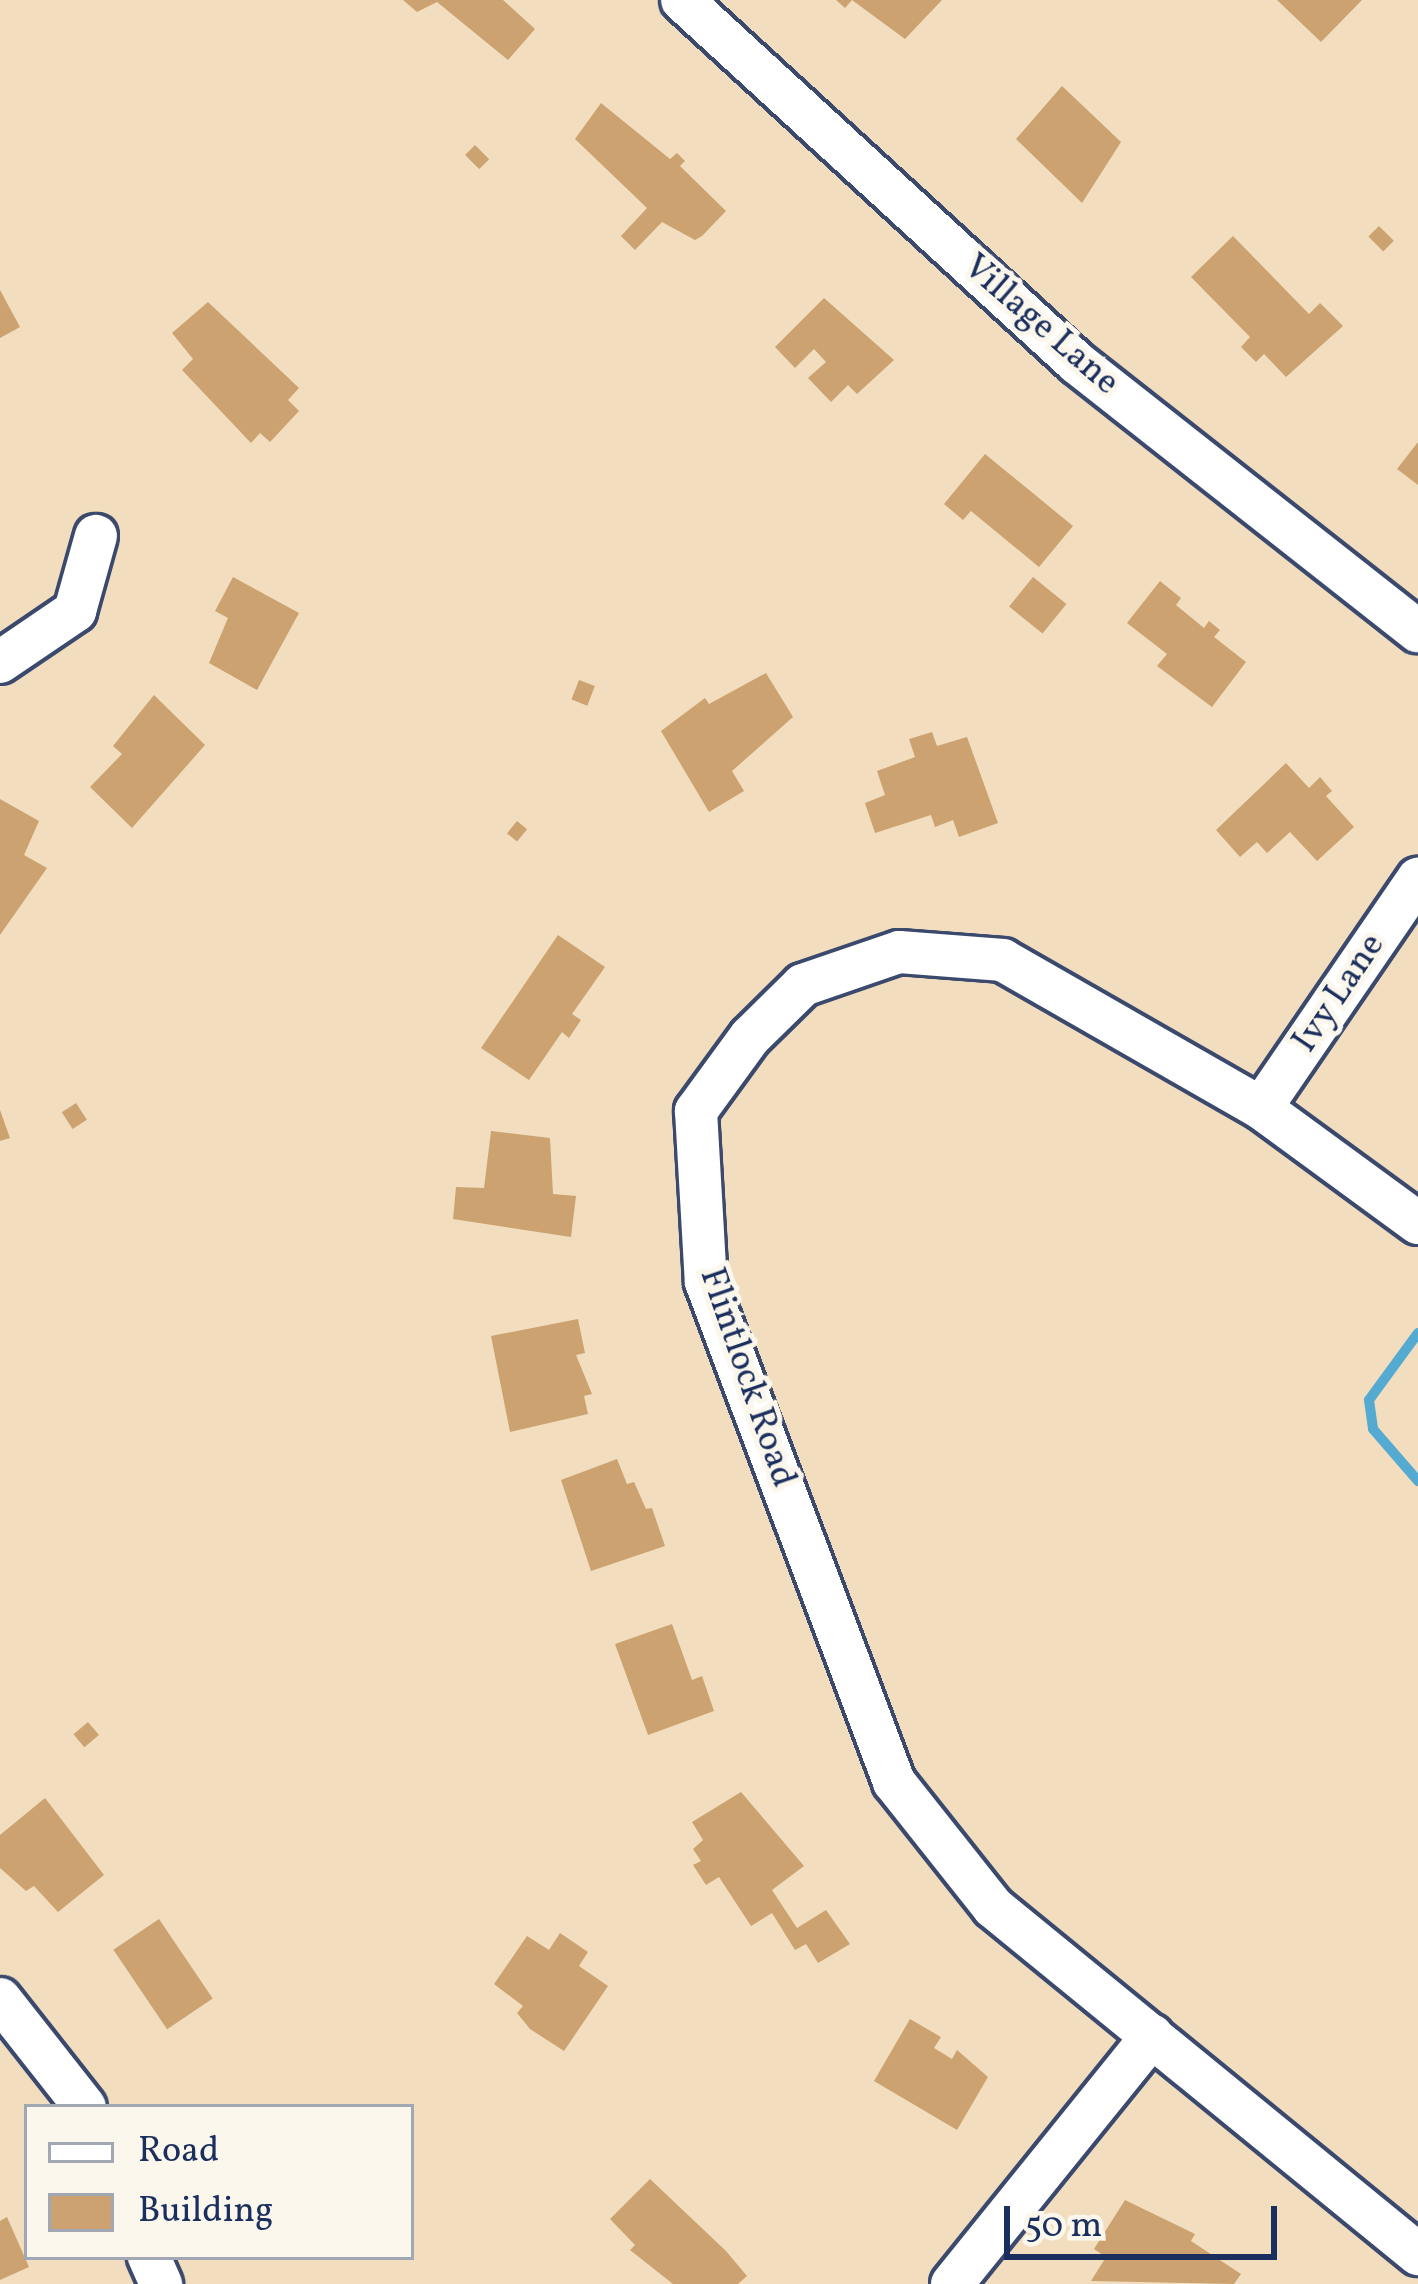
<!DOCTYPE html>
<style>
body{margin:0}
#map{position:relative;width:1418px;height:2284px;overflow:hidden;background:#f2debf;font-family:Vollkorn,serif}
div>[style]{position:absolute}
[style*='--x']{left:calc(var(--x)*1px);top:calc(var(--y)*1px);width:calc(var(--w)*1px);rotate:calc(var(--a)*1deg)}
.stream>*{height:10px;margin:-5px;padding:0 5px;transform-origin:5px;border-radius:5px;background:#54aad1}
.building>*{inset:0;background:#cba270;transform-origin:0 0}
.roads{filter:drop-shadow(3px 0 #3b496d) drop-shadow(-3px 0 #3b496d) drop-shadow(0 3px #3b496d) drop-shadow(0 -3px #3b496d)}
.minor>*{height:42px;margin:-21px;padding:0 21px;transform-origin:21px;border-radius:21px;background:#fff}
span{translate:-50% -50%;white-space:nowrap;text-align:center;line-height:1.15;-webkit-text-stroke:10px #fbf7ec;paint-order:stroke}
.street-label{font-size:36px;color:#1b2f5e}
.legend{position:absolute;left:24px;top:2104px;width:390px;height:156px;box-sizing:border-box;background:#fbf7ec;border:3px solid #a1a7b3;margin:0;padding:15px 21px;list-style:none;font-size:36px;color:#1b2f5e}
.legend li{display:flex;align-items:center;gap:24px;height:60px}
.legend b{width:60px;border:3px solid #a1a7b3}
.scale{position:absolute;left:1004px;top:2206px;width:273px;height:54px;box-sizing:border-box;border:6px solid #1b2f5e;border-top:0;padding-left:15px;font-size:36px;line-height:42px;white-space:nowrap;color:#1b2f5e;-webkit-text-stroke:9px #fbf7ec;paint-order:stroke}
</style>
<div id="map">
<div class="stream">
<i style="--x:1418;--y:1333;--w:83;--a:126.2"></i>
<i style="--x:1369;--y:1400;--w:29;--a:82"></i>
<i style="--x:1373;--y:1429;--w:69;--a:49.1"></i>
</div>
<div class="building">
<i style="clip-path:polygon(403px 0,503px 0,535px 29px,508px 60px,437px 2px,417px 12px)"></i>
<i style="clip-path:polygon(836px 0,942px 0,905px 39px,852px 0,845px 8px)"></i>
<i style="clip-path:polygon(1277px 0,1362px 0,1321px 42px)"></i>
<i style="clip-path:polygon(1062px 86px,1121px 142px,1082px 203px,1016px 139px)"></i>
<i style="clip-path:polygon(601px 103px,670px 159px,677px 153px,685px 161px,680px 166px,726px 211px,702px 236px,695px 240px,662px 222px,635px 250px,621px 236px,647px 208px,575px 139px)"></i>
<i style="left:475px;top:145px;width:20px;height:14px;rotate:45deg"></i>
<i style="left:1379px;top:226px;width:21px;height:15px;rotate:45deg"></i>
<i style="clip-path:polygon(1233px 236px,1309px 314px,1320px 303px,1343px 326px,1286px 377px,1264px 354px,1256px 362px,1241px 347px,1250px 337px,1191px 277px)"></i>
<i style="clip-path:polygon(0 290px,20px 327px,0 338px)"></i>
<i style="clip-path:polygon(824px 298px,894px 360px,857px 394px,848px 385px,831px 402px,808px 378px,826px 362px,814px 349px,795px 368px,775px 347px)"></i>
<i style="clip-path:polygon(208px 302px,299px 388px,288px 400px,299px 411px,270px 442px,260px 433px,251px 443px,182px 370px,193px 359px,172px 333px)"></i>
<i style="clip-path:polygon(1418px 442px,1418px 485px,1397px 469px)"></i>
<i style="clip-path:polygon(985px 454px,1073px 526px,1039px 567px,971px 511px,963px 520px,944px 504px)"></i>
<i style="clip-path:polygon(233px 577px,299px 613px,257px 690px,209px 663px,228px 618px,215px 611px)"></i>
<i style="left:1033px;top:577px;width:43px;height:38px;rotate:39deg"></i>
<i style="clip-path:polygon(1160px 581px,1181px 598px,1176px 605px,1204px 628px,1209px 621px,1220px 630px,1214px 637px,1246px 662px,1212px 707px,1157px 666px,1167px 654px,1127px 623px)"></i>
<i style="clip-path:polygon(766px 673px,793px 717px,732px 771px,744px 791px,709px 812px,661px 731px,705px 698px,709px 704px)"></i>
<i style="left:579px;top:680px;width:17px;height:21px;rotate:21deg"></i>
<i style="clip-path:polygon(154px 695px,205px 745px,132px 828px,90px 787px,122px 754px,113px 746px)"></i>
<i style="clip-path:polygon(932px 732px,937px 746px,967px 737px,998px 823px,959px 837px,953px 820px,935px 827px,931px 815px,875px 833px,865px 803px,885px 795px,877px 771px,915px 757px,909px 739px)"></i>
<i style="clip-path:polygon(1286px 763px,1309px 788px,1320px 777px,1332px 791px,1326px 796px,1354px 827px,1317px 861px,1290px 832px,1267px 853px,1257px 842px,1240px 857px,1216px 830px)"></i>
<i style="clip-path:polygon(0 799px,39px 821px,24px 855px,47px 868px,0 935px)"></i>
<i style="left:517px;top:821px;width:13px;height:16px;rotate:39deg"></i>
<i style="clip-path:polygon(558px 935px,605px 967px,572px 1014px,581px 1020px,569px 1038px,562px 1032px,529px 1080px,481px 1048px)"></i>
<i style="left:76px;top:1103px;width:20px;height:17px;rotate:57deg"></i>
<i style="clip-path:polygon(0 1110px,10px 1138px,0 1141px)"></i>
<i style="clip-path:polygon(491px 1131px,550px 1138px,553px 1194px,576px 1196px,571px 1237px,453px 1219px,456px 1187px,484px 1188px)"></i>
<i style="clip-path:polygon(578px 1319px,585px 1353px,576px 1355px,592px 1394px,584px 1396px,588px 1414px,510px 1432px,491px 1336px)"></i>
<i style="clip-path:polygon(617px 1459px,627px 1484px,634px 1482px,646px 1509px,652px 1508px,665px 1546px,591px 1571px,561px 1480px)"></i>
<i style="clip-path:polygon(672px 1624px,692px 1680px,702px 1676px,714px 1711px,648px 1735px,615px 1644px)"></i>
<i style="left:88px;top:1722px;width:17px;height:19px;rotate:50deg"></i>
<i style="clip-path:polygon(741px 1792px,804px 1866px,772px 1890px,797px 1928px,826px 1910px,850px 1944px,818px 1963px,806px 1944px,795px 1950px,772px 1913px,751px 1926px,719px 1877px,706px 1885px,693px 1865px,701px 1861px,693px 1849px,703px 1840px,692px 1822px)"></i>
<i style="clip-path:polygon(45px 1798px,104px 1875px,58px 1912px,34px 1886px,26px 1891px,0 1868px,0 1835px)"></i>
<i style="left:159px;top:1919px;width:96px;height:55px;rotate:56deg"></i>
<i style="clip-path:polygon(560px 1933px,588px 1952px,579px 1966px,608px 1986px,564px 2051px,530px 2029px,517px 2013px,523px 2006px,494px 1984px,527px 1936px,549px 1950px)"></i>
<i style="clip-path:polygon(910px 2019px,941px 2037px,934px 2048px,952px 2059px,957px 2050px,988px 2077px,957px 2130px,874px 2081px)"></i>
<i style="clip-path:polygon(650px 2179px,726px 2251px,747px 2276px,738px 2284px,673px 2284px,630px 2250px,635px 2245px,610px 2219px)"></i>
<i style="clip-path:polygon(1125px 2200px,1195px 2234px,1191px 2241px,1241px 2274px,1234px 2284px,1091px 2281px,1106px 2257px,1094px 2249px)"></i>
<i style="clip-path:polygon(7px 2217px,29px 2267px,0 2280px,0 2221px)"></i>
</div>
<div class="roads">
<div class="minor">
<i style="--x:682;--y:0;--w:536;--a:42.58"></i>
<i style="--x:1077;--y:363;--w:434;--a:38.2"></i>
<i style="--x:0;--y:662;--w:91;--a:-34.2"></i>
<i style="--x:75;--y:611;--w:78;--a:-74.4"></i>
<i style="--x:1261;--y:1108;--w:278;--a:-55.6"></i>
<i style="--x:1418;--y:1223;--w:195;--a:-143.8"></i>
<i style="--x:1261;--y:1108;--w:297;--a:-150.2"></i>
<i style="--x:1003;--y:960;--w:104;--a:-175.6"></i>
<i style="--x:899;--y:952;--w:102;--a:161"></i>
<i style="--x:803;--y:985;--w:74;--a:135.5"></i>
<i style="--x:750;--y:1037;--w:92;--a:126.1"></i>
<i style="--x:696;--y:1111;--w:171;--a:86.7"></i>
<i style="--x:706;--y:1282;--w:534;--a:69.39"></i>
<i style="--x:894;--y:1782;--w:159;--a:51.6"></i>
<i style="--x:993;--y:1907;--w:549;--a:39.23"></i>
<i style="--x:0;--y:1999;--w:137;--a:51.8"></i>
<i style="--x:149;--y:2257;--w:30;--a:66"></i>
<i style="--x:952;--y:2284;--w:319;--a:-51.1"></i>
</div>
</div>
<div class="street-label">
<span style="left:1040px;top:326px;rotate:41deg">Village Lane</span>
<span style="left:1340px;top:994px;rotate:-56deg">Ivy Lane</span>
<span style="left:746px;top:1378px;rotate:71deg">Flintlock Road</span>
</div>
<ul class="legend">
<li><b style="height:15px;background:#fff"></b>Road</li>
<li><b style="height:33px;background:#cba270"></b>Building</li>
</ul>
<div class="scale">50 m</div>
</div>
